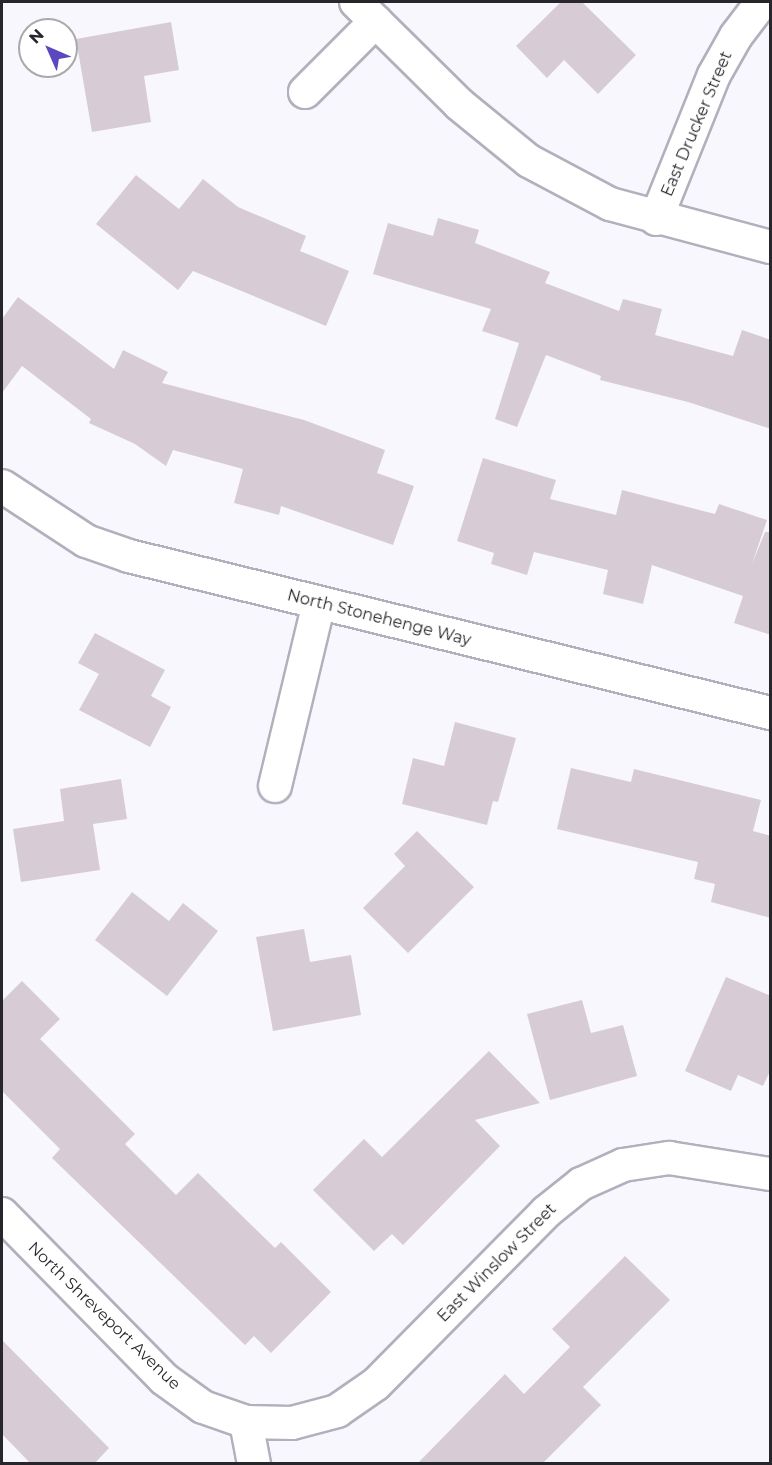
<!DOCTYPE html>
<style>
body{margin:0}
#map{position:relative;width:772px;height:1465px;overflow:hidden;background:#f8f7fe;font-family:Montserrat,sans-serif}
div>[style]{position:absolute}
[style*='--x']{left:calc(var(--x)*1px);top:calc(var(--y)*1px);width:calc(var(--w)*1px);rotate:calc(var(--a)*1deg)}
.building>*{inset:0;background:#d7ccd5}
.roads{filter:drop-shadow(2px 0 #b2b0bc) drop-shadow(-2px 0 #b2b0bc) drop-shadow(0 2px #b2b0bc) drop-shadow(0 -2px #b2b0bc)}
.minor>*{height:32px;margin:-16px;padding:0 16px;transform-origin:16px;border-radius:16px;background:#fff}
span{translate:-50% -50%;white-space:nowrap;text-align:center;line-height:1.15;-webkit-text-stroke:6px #fff;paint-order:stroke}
.street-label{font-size:16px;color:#27262b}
.frame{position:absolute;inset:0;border:3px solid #27262b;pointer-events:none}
.north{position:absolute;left:18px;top:18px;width:60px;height:60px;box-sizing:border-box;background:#fff;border:2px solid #a9a8aa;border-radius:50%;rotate:315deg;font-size:16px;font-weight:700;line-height:24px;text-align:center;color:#27262b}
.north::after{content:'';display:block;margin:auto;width:21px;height:27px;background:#5b48c0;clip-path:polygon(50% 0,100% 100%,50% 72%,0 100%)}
</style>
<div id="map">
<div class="building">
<i style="clip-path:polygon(561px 2px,582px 2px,636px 55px,598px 94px,564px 60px,547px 78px,516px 46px)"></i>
<i style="clip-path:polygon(171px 22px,179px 70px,144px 76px,151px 122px,92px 132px,76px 39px)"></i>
<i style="clip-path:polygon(136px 175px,179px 209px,203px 179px,238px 207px,306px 236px,300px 251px,349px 271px,326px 326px,193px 271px,178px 290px,96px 224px)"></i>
<i style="clip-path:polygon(438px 218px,479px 230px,475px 243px,550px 272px,545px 283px,619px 311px,623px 299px,662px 309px,655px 335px,733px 356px,742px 330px,771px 340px,771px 429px,688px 402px,600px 380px,601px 376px,546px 355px,517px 427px,495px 419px,519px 343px,482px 331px,491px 309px,373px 274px,388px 223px,433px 236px)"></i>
<i style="clip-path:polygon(18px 297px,114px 369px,123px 350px,168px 372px,162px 383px,304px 420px,385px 450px,377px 473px,414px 486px,393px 545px,281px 506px,279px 515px,234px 503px,243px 469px,173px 450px,166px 466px,135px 444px,89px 423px,91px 419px,22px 366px,2px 393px,2px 319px)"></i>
<i style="clip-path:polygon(483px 458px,556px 480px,550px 499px,616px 515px,622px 490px,715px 514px,719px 504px,767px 520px,752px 564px,765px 532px,771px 532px,771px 635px,734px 623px,743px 596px,652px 565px,643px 604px,603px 594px,608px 570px,534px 552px,527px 575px,491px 564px,494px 553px,457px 541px)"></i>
<i style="clip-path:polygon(95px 633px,165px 670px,151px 696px,171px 707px,150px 747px,79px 710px,99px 674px,78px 663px)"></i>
<i style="clip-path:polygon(455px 722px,516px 738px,498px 802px,493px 801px,487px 825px,402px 804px,413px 758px,444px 766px)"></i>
<i style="clip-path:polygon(571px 768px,631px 782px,634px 769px,761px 800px,753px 831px,771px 836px,771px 918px,711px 902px,715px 884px,694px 879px,698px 862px,557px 829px)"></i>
<i style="clip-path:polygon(121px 779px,127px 819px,93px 824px,100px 870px,21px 882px,13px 829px,64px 821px,60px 789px)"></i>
<i style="clip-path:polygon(417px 831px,474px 887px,408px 953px,363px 908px,405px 866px,394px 854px)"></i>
<i style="clip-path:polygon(132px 892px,169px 921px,183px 903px,218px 931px,167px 996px,95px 940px)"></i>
<i style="clip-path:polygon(304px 929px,310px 962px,351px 955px,361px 1015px,273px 1031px,256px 937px)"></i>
<i style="clip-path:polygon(726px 977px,771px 996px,771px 1069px,763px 1086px,738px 1075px,731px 1091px,685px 1071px)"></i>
<i style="clip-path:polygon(22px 981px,60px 1019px,40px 1039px,135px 1134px,125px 1144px,176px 1195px,198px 1173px,275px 1248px,281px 1242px,331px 1292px,271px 1353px,254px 1336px,245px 1345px,82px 1187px,52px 1158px,60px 1149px,2px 1091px,2px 1001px)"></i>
<i style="clip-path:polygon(582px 1000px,591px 1033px,623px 1025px,637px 1076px,550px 1100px,527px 1014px)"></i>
<i style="clip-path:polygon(489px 1051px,540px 1103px,475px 1120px,500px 1146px,403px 1245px,392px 1234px,374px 1251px,313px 1190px,364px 1139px,382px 1157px)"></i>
<i style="clip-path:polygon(625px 1256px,670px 1300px,583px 1387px,601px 1405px,542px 1464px,417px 1464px,505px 1374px,524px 1394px,570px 1347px,552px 1329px)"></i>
<i style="clip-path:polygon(2px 1340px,109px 1448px,94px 1464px,31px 1464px,2px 1434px)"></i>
</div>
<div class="roads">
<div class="minor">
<i style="--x:356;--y:2;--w:145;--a:44.7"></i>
<i style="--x:459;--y:104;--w:90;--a:39.2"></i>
<i style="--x:529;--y:161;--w:92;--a:28"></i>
<i style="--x:610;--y:204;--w:166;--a:15"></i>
<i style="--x:305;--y:92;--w:100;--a:-45"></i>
<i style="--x:656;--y:219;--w:155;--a:-68.1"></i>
<i style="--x:714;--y:75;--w:45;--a:-60.6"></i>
<i style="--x:736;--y:36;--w:43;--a:-52.6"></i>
<i style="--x:2;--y:486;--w:100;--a:33.2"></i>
<i style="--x:86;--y:541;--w:46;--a:19.2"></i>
<i style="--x:129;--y:556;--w:660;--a:13.76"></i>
<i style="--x:275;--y:786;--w:188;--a:-76.5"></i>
<i style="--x:2;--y:1214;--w:231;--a:45.5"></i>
<i style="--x:164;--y:1379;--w:48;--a:35.7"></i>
<i style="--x:203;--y:1407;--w:46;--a:19.2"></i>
<i style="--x:246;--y:1422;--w:46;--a:1.2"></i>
<i style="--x:292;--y:1423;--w:47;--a:-14.9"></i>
<i style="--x:337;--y:1411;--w:47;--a:-34.7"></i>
<i style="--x:376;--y:1384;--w:242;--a:-45.3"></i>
<i style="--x:546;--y:1212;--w:45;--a:-38.7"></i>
<i style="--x:581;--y:1184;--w:46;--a:-24.3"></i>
<i style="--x:623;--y:1165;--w:47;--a:-8.7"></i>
<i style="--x:669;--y:1158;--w:102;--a:9"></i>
<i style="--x:246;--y:1422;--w:43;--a:79.2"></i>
</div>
</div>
<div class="street-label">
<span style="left:697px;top:124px;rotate:-67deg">East Drucker Street</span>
<span style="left:379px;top:618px;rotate:14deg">North Stonehenge Way</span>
<span style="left:497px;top:1263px;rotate:-45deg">East Winslow Street</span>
<span style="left:104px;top:1316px;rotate:44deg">North Shreveport Avenue</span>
</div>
<div class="frame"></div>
<div class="north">N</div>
</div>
